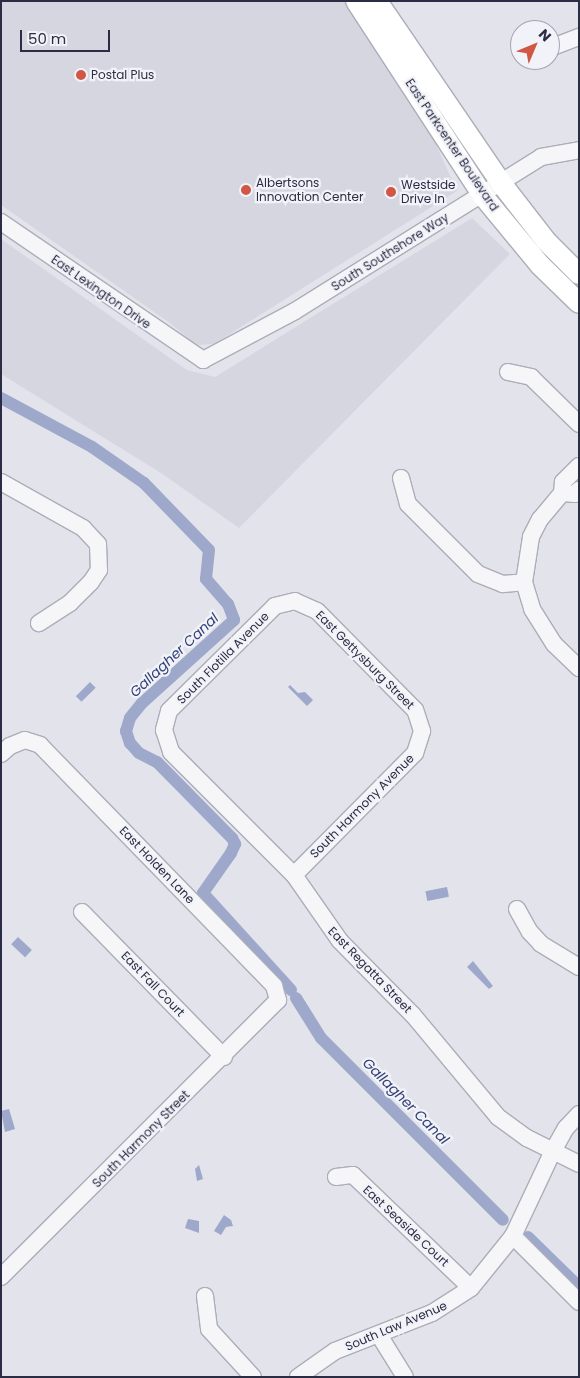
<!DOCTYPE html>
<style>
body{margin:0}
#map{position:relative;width:580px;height:1378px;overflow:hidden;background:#e3e4eb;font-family:Poppins,sans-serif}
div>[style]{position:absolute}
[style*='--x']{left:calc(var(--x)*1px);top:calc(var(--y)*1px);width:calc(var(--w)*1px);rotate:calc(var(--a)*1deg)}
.built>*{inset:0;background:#d5d6e0}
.water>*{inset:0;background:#9da8cb;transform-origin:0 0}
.canal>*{height:12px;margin:-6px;padding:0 6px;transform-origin:6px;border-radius:6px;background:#9da8cb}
.roads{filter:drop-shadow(1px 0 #acadb9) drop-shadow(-1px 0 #acadb9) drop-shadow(0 1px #acadb9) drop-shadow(0 -1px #acadb9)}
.minor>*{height:16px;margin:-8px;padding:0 8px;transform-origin:8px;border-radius:8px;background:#f6f6f9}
.major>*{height:20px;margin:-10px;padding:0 10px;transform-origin:10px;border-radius:10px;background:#fff}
.dots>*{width:14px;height:14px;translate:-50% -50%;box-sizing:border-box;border:2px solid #f2f3f8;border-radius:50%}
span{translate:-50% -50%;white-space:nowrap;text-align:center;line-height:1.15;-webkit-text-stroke:4.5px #f2f3f8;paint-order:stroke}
.poi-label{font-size:12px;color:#2a2d44}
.left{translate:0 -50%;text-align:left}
.street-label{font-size:12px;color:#2a2d44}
.water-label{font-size:14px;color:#334079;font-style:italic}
.frame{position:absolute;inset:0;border:2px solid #2a2d44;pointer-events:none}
.north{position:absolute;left:510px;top:20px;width:50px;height:50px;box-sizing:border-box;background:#f2f3f8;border:1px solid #a2a4b0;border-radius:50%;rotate:45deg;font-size:14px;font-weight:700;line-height:20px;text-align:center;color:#2a2d44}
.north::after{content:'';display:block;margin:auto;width:18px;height:22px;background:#d15646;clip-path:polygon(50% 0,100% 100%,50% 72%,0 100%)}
.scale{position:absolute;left:20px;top:30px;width:90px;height:22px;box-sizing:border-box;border:2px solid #2a2d44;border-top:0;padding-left:6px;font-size:15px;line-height:18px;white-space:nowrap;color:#2a2d44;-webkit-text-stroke:4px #f2f3f8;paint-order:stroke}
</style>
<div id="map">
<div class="built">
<i style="clip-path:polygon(1px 1px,344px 1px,434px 140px,457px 191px,214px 344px,196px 345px,170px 323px,1px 205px)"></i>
<i style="clip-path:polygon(472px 218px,510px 254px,239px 528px,161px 473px,1px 374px,1px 239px,187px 370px,215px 377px)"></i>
</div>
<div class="water">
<i style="left:90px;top:682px;width:8px;height:20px;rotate:45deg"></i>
<i style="clip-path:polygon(290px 685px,298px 693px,305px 692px,313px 700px,307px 706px,288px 687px)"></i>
<i style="left:447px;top:887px;width:10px;height:22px;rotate:79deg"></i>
<i style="left:18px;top:937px;width:19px;height:10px;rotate:43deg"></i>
<i style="clip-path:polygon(473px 961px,493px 986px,489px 989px,467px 967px)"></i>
<i style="clip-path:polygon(9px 1109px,15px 1129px,5px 1132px,1px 1111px)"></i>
<i style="clip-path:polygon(199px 1165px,203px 1179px,197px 1181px,195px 1169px)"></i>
<i style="clip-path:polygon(224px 1215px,231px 1220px,233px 1226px,226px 1227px,221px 1235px,214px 1231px)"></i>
<i style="clip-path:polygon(188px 1219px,199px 1221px,199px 1233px,185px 1228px)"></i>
</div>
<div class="canal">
<i style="--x:1;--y:398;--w:103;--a:28.3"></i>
<i style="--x:92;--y:447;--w:63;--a:34.7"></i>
<i style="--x:144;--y:483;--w:93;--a:45.9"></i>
<i style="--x:209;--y:550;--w:29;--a:96"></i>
<i style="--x:206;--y:579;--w:33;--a:49"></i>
<i style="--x:228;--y:604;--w:17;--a:69"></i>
<i style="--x:234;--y:620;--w:124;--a:137.9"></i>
<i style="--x:142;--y:703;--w:19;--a:129"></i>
<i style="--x:130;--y:718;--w:14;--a:107"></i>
<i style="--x:126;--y:731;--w:13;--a:72"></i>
<i style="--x:130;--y:743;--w:13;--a:48"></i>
<i style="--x:139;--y:753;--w:20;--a:27"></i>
<i style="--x:157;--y:762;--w:107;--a:45.4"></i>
<i style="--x:232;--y:838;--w:7;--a:63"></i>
<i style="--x:235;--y:844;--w:10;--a:114"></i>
<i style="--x:231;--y:853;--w:49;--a:125"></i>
<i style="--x:203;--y:893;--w:131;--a:47.8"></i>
<i style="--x:296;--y:998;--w:47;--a:58"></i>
<i style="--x:321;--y:1038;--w:257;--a:45"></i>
<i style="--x:528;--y:1237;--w:71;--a:44.4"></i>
</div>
<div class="roads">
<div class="minor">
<i style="--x:550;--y:48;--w:31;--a:-21"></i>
<i style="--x:1;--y:222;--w:245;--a:34.3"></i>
<i style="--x:203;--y:360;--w:104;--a:-28"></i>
<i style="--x:295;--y:311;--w:290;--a:-32"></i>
<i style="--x:541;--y:157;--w:39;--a:-10"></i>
<i style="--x:508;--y:372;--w:24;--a:12"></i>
<i style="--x:531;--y:377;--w:67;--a:44.4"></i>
<i style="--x:579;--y:466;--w:23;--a:135"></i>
<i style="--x:563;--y:482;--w:11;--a:95"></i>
<i style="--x:562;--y:493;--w:13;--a:4"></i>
<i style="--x:575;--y:494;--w:6;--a:-45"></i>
<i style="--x:401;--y:478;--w:27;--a:75"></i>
<i style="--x:408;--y:504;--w:99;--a:45"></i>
<i style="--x:478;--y:574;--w:27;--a:22"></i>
<i style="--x:503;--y:584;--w:21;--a:-5"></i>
<i style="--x:1;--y:482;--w:94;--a:29.3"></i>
<i style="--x:83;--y:528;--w:22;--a:47"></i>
<i style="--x:98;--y:544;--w:26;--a:88"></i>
<i style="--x:99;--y:570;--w:14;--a:124"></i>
<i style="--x:91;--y:582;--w:30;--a:135"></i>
<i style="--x:70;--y:603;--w:37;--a:147"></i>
<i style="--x:562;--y:493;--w:34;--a:130"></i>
<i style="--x:540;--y:519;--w:20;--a:117"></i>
<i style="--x:531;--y:537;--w:46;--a:98.8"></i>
<i style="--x:524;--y:582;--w:28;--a:73"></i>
<i style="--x:532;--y:609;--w:41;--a:57.8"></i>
<i style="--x:554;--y:644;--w:35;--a:44"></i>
<i style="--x:1;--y:754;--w:12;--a:-42"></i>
<i style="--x:10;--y:746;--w:16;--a:-22"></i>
<i style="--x:25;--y:740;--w:16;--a:18"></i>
<i style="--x:40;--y:745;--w:336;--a:45.8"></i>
<i style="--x:274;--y:986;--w:15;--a:74"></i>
<i style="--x:278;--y:1000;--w:392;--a:135"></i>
<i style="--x:294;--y:875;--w:172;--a:-45.2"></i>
<i style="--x:415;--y:753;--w:23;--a:-72"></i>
<i style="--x:422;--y:731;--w:22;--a:-108"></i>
<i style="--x:415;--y:710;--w:139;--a:-134.7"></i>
<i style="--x:317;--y:611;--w:24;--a:-156"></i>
<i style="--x:295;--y:601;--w:21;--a:166"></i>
<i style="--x:275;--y:606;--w:149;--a:135.3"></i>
<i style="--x:169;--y:711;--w:20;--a:105"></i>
<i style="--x:164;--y:730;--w:23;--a:72"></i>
<i style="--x:171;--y:752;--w:174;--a:45"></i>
<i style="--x:294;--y:875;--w:80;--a:55.1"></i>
<i style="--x:340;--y:941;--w:104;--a:45.4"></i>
<i style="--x:413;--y:1015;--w:133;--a:50.2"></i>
<i style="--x:498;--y:1117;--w:36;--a:36"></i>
<i style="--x:527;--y:1138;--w:58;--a:26.6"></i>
<i style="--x:517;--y:909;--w:26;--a:61"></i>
<i style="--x:530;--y:932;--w:16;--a:47"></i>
<i style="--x:541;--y:944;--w:44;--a:31.2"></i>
<i style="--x:82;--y:912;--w:203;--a:45.6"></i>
<i style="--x:336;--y:1177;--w:17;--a:-7"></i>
<i style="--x:353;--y:1175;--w:163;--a:43.8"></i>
<i style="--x:513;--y:1236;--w:93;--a:45"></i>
<i style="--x:205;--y:1296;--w:33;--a:83"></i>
<i style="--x:209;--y:1329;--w:65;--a:47.5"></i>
<i style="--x:379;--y:1335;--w:49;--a:58.2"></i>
<i style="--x:298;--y:1377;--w:45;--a:-35.1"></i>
<i style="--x:335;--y:1351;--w:104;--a:-21.4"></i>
<i style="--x:432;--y:1313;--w:46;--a:-32.7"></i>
<i style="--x:471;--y:1288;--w:67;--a:-51.1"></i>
<i style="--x:513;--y:1236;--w:94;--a:-64.8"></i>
<i style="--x:553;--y:1151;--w:26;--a:-61"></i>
<i style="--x:566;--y:1128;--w:19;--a:-47"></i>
</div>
<div class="major">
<i style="--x:356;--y:1;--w:233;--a:56.9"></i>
<i style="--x:483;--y:196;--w:89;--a:50.4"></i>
<i style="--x:540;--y:265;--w:54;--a:44.3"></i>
<i style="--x:377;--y:1;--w:220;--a:55.7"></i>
<i style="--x:501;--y:183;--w:73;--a:52.2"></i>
<i style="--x:546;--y:241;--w:47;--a:45"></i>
</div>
</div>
<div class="dots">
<i style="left:81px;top:75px;background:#d15646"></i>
<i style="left:246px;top:190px;background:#d15646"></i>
<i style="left:391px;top:192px;background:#d15646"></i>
</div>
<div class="poi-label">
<span class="left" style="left:91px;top:75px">Postal Plus</span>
<span class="left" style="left:256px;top:190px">Albertsons<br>Innovation Center</span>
<span class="left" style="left:401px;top:192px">Westside<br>Drive In</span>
</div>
<div class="street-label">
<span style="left:452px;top:145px;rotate:56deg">East Parkcenter Boulevard</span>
<span style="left:390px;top:252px;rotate:-32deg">South Southshore Way</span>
<span style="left:101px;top:292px;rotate:35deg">East Lexington Drive</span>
<span style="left:223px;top:658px;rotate:-45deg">South Flotilla Avenue</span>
<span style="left:365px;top:660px;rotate:45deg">East Gettysburg Street</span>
<span style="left:362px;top:806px;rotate:-45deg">South Harmony Avenue</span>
<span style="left:157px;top:865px;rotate:46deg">East Holden Lane</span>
<span style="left:370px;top:970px;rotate:46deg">East Regatta Street</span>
<span style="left:153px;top:984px;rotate:46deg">East Fall Court</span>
<span style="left:141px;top:1139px;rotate:-45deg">South Harmony Street</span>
<span style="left:406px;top:1226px;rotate:43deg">East Seaside Court</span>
<span style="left:396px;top:1326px;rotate:-23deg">South Law Avenue</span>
</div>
<div class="water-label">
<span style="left:174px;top:655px;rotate:-43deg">Gallagher Canal</span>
<span style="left:406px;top:1101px;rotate:45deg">Gallagher Canal</span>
</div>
<div class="frame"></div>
<div class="north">N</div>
<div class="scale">50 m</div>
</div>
